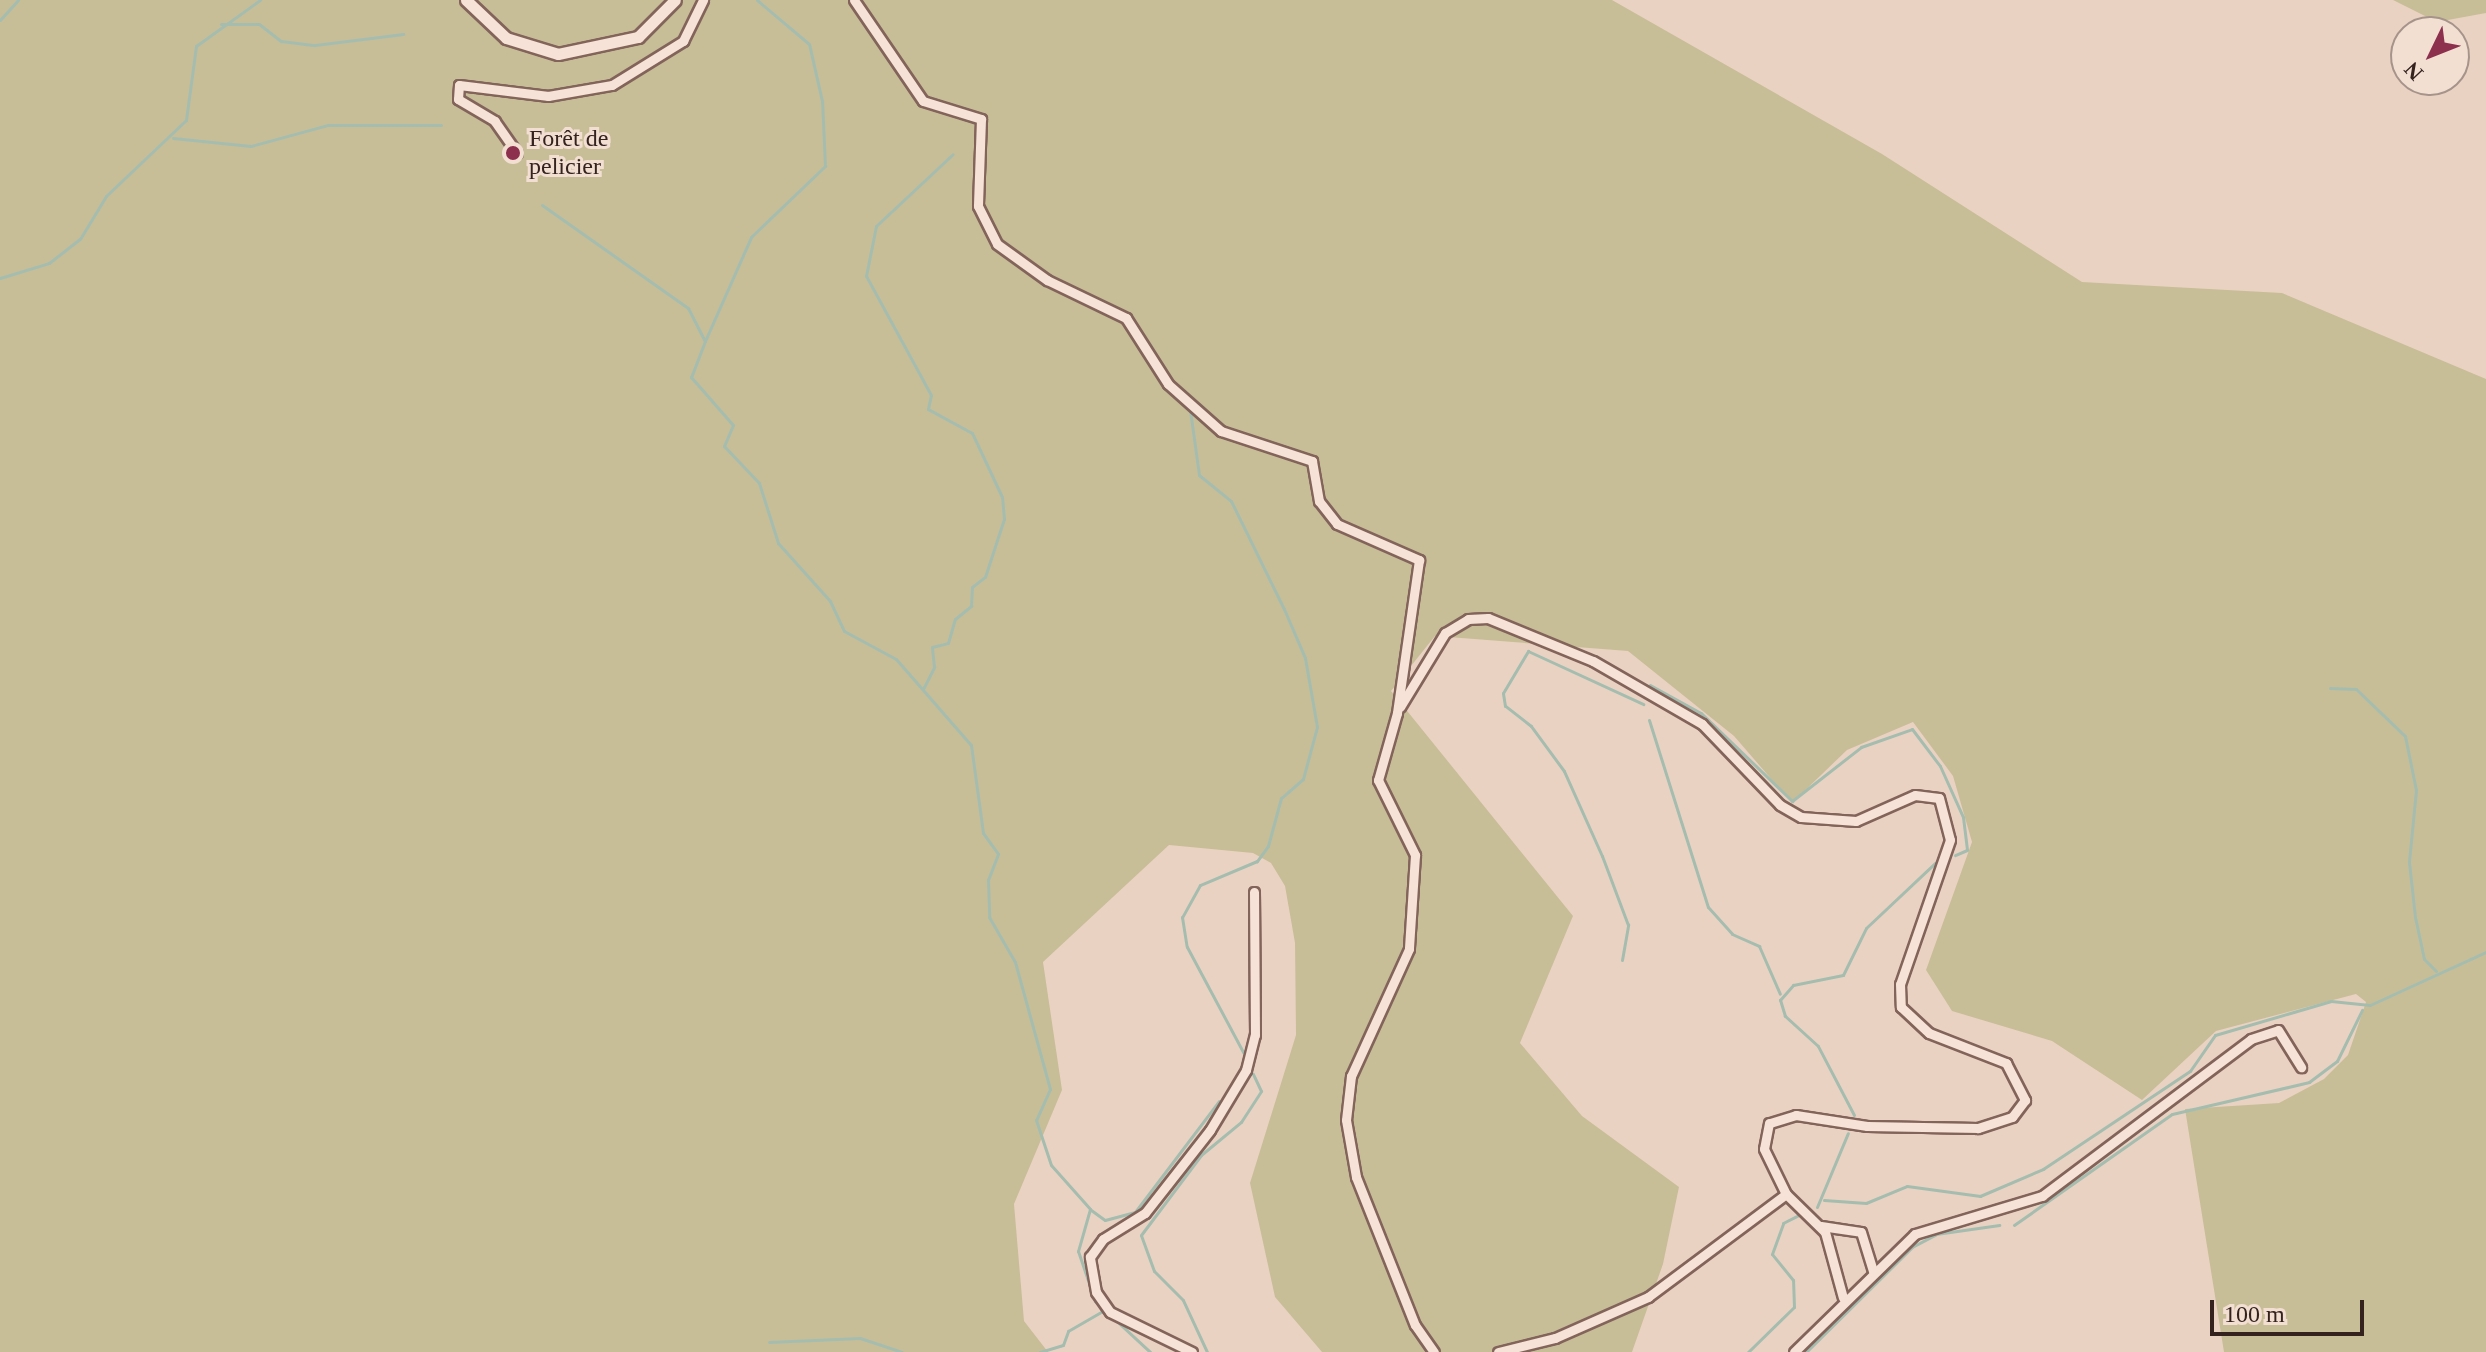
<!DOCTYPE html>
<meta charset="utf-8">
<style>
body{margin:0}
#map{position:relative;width:2486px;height:1352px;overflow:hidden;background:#ead2c3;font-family:"Times New Roman",serif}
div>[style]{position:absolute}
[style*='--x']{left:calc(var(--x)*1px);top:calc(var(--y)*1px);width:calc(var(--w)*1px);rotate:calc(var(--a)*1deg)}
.green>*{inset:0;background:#c7be98}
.stream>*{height:3px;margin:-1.5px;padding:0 1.5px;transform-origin:1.5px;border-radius:1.5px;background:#a5bdaf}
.roads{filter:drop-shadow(2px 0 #83645b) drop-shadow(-2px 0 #83645b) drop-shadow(0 2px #83645b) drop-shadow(0 -2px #83645b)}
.minor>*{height:9px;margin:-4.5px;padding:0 4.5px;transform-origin:4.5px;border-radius:4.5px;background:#f6e2d6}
.tertiary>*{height:11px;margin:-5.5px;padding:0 5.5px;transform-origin:5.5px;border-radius:5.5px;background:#f6e2d6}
.dots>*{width:22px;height:22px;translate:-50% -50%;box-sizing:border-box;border:4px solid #f2dfd2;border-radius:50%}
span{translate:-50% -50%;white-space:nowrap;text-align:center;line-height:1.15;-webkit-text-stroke:6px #f2dfd2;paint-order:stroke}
.poi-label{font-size:24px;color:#34221e}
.left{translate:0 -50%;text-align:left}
.north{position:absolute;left:2390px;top:16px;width:80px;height:80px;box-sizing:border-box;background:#f2dfd2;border:2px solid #a6938a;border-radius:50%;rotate:227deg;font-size:22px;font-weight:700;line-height:32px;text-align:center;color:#34221e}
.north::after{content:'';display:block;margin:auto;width:28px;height:36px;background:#8d304e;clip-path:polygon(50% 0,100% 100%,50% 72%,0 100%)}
.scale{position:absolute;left:2210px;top:1300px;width:154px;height:36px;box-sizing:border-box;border:4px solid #34221e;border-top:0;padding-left:10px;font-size:24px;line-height:28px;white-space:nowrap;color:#34221e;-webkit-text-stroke:6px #f2dfd2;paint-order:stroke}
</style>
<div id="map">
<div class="green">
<i style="clip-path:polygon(0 0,1612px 0,1882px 154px,2082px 282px,2282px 293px,2486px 379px,2486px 1352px,2224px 1352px,2185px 1109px,2279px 1103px,2324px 1079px,2348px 1055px,2366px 1002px,2356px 994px,2216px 1031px,2142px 1100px,2052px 1041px,1952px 1011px,1926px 970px,1972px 842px,1953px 776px,1913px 722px,1847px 750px,1792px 803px,1734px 736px,1628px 651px,1435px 636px,1391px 691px,1573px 916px,1520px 1043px,1582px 1116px,1679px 1187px,1663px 1264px,1632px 1352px,1322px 1352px,1275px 1297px,1250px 1183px,1296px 1035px,1295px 943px,1285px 886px,1271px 863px,1253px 853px,1169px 845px,1043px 962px,1062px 1090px,1014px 1204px,1024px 1321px,1048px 1352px,0 1352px)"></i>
<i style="clip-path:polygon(2393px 0,2486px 0,2486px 13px,2437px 22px)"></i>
</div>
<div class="stream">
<i style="--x:0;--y:20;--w:27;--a:-48"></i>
<i style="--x:221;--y:24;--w:38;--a:0"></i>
<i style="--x:259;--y:24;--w:28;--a:38"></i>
<i style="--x:281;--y:41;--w:34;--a:7"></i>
<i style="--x:315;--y:45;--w:89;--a:-7.1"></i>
<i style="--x:173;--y:138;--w:78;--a:5.9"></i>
<i style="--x:251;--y:146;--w:80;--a:-15.3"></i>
<i style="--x:328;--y:125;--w:113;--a:0"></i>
<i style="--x:542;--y:205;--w:179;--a:35.2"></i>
<i style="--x:688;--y:308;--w:37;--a:63"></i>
<i style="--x:705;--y:341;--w:39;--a:111"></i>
<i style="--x:691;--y:377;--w:64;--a:48.8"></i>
<i style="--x:733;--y:425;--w:23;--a:113"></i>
<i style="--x:724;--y:446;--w:51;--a:46.6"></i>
<i style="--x:759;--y:483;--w:63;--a:72.4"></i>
<i style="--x:778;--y:543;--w:78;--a:48.1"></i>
<i style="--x:830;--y:601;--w:33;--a:65"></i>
<i style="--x:844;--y:631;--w:59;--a:28.3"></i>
<i style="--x:896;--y:659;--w:114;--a:48.9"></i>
<i style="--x:971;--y:745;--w:89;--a:82.2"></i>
<i style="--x:983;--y:833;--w:26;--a:54"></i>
<i style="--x:998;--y:854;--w:28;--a:111"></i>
<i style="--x:988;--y:880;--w:37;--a:88"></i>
<i style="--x:989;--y:917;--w:52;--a:60"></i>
<i style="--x:1015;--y:962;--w:132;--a:74.6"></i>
<i style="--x:1050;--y:1089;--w:34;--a:114"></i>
<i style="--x:1036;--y:1120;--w:47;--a:71.6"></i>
<i style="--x:1051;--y:1165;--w:59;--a:48.4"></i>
<i style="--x:1090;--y:1209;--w:44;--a:105.9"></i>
<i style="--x:1078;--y:1251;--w:53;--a:71.2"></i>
<i style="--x:1095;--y:1301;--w:75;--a:42.8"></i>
<i style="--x:0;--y:278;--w:51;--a:-17"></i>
<i style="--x:49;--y:263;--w:39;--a:-38"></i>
<i style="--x:80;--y:239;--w:50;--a:-58.8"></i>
<i style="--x:106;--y:196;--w:110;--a:-43.5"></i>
<i style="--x:186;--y:120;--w:75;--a:-82.3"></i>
<i style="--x:196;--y:46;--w:79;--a:-35.7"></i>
<i style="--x:705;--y:341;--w:114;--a:-66.1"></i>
<i style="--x:751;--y:237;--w:103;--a:-43.8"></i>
<i style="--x:825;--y:166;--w:65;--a:-92.6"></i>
<i style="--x:822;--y:101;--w:58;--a:-102.8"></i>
<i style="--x:809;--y:44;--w:68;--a:-139.8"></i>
<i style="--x:1190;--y:410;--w:66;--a:82.1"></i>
<i style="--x:1199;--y:475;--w:41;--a:39.1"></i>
<i style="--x:1231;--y:501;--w:120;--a:63.9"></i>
<i style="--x:1284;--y:609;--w:53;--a:66.8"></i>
<i style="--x:1305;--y:658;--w:70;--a:80.1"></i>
<i style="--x:1317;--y:727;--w:54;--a:105.1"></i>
<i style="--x:1303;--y:779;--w:29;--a:139"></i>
<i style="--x:1281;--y:798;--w:50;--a:105.2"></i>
<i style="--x:1268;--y:846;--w:19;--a:126"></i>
<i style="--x:1257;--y:861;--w:62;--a:157.2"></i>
<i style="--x:1200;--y:885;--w:37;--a:119"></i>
<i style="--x:1182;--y:917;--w:30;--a:81"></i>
<i style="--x:1187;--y:947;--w:119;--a:61.9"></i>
<i style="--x:1650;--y:685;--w:58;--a:28.8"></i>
<i style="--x:1701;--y:713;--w:127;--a:44"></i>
<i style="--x:1792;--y:801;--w:88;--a:-38"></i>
<i style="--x:1861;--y:747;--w:54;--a:-19.4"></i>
<i style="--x:1912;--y:729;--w:46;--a:52.9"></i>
<i style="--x:1940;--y:766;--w:56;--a:65.7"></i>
<i style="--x:1963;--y:817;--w:33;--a:83"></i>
<i style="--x:1967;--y:850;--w:13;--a:157"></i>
<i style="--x:2330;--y:688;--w:26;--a:2"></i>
<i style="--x:2356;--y:689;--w:68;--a:43.8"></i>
<i style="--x:2405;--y:736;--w:55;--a:78.5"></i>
<i style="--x:2416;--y:790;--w:72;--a:95.6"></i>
<i style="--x:2409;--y:862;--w:55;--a:83.8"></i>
<i style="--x:2415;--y:917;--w:43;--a:77.9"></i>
<i style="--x:2424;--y:959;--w:17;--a:45"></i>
<i style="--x:923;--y:689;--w:25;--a:-63"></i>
<i style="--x:934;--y:667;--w:20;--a:-96"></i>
<i style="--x:932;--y:647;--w:16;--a:-14"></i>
<i style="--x:948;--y:643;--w:25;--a:-74"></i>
<i style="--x:955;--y:619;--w:21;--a:-39"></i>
<i style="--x:971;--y:606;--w:19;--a:-87"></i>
<i style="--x:972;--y:587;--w:16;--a:-38"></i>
<i style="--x:985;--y:577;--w:61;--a:-71.9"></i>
<i style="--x:1004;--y:519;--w:22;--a:-95"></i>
<i style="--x:1002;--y:497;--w:71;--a:-115.1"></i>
<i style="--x:972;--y:433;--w:50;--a:-151.4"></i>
<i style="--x:928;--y:409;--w:14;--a:-78"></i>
<i style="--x:931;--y:395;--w:136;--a:-118.6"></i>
<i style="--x:866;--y:276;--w:51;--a:-78.7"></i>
<i style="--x:876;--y:226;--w:105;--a:-43.1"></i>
<i style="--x:1649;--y:720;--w:196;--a:72.5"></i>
<i style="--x:1708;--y:907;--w:36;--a:48"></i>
<i style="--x:1732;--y:934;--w:30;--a:24"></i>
<i style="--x:1759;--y:946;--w:52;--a:66.4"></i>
<i style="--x:1622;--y:960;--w:36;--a:-80"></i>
<i style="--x:1628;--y:925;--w:74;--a:-110.6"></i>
<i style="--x:1602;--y:856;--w:93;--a:-114.1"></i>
<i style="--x:1564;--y:771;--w:56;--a:-126.3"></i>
<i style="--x:1531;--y:726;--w:33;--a:-142"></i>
<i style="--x:1505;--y:706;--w:13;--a:-99"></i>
<i style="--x:1503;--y:693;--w:49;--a:-59.2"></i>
<i style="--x:1528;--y:651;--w:127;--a:24.7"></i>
<i style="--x:1854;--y:1115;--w:78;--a:-117.6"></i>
<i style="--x:1818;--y:1046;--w:45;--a:-137.7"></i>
<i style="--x:1785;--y:1016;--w:17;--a:-107"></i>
<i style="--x:1780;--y:1000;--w:20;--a:-49"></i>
<i style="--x:1793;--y:985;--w:51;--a:-11.3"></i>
<i style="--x:1843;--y:975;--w:52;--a:-63.9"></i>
<i style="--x:1866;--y:928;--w:95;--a:-43.3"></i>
<i style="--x:1824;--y:1200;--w:42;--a:4.1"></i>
<i style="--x:1866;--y:1203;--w:44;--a:-22.5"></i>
<i style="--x:1907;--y:1186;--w:74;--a:7.8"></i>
<i style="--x:1980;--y:1196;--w:69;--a:-23.2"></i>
<i style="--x:2043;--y:1169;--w:177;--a:-33.7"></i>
<i style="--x:2190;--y:1071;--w:44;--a:-55.2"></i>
<i style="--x:2215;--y:1035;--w:121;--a:-16.3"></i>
<i style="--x:2331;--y:1001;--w:39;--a:6"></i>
<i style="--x:2370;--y:1005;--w:128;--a:-24.6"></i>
<i style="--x:1817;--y:1207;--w:80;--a:-67.3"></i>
<i style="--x:1091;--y:1210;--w:17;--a:36"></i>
<i style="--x:1105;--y:1220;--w:31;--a:-15"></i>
<i style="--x:1135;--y:1212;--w:139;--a:-52.9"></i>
<i style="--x:2014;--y:1225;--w:193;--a:-35.1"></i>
<i style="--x:2172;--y:1114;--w:141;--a:-13.1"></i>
<i style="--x:2309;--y:1082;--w:35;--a:-37"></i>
<i style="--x:2337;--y:1061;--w:57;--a:-63.9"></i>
<i style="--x:769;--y:1342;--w:91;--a:-2.5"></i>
<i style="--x:860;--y:1338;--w:44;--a:18.4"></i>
<i style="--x:1040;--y:1352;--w:24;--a:-17"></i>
<i style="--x:1063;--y:1345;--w:15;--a:-70"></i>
<i style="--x:1068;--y:1331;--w:39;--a:-30"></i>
<i style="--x:1207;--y:1352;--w:57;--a:-114.8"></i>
<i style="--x:1183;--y:1300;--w:41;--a:-135"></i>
<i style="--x:1154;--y:1271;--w:38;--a:-110"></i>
<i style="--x:1141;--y:1235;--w:100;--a:-53.1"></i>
<i style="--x:1201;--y:1155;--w:52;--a:-39.5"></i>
<i style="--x:1241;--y:1122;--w:37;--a:-57"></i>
<i style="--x:1261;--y:1091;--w:19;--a:-115"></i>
<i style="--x:1748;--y:1352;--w:64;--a:-44.4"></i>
<i style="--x:1794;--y:1307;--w:27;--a:-92"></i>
<i style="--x:1793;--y:1280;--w:33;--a:-129"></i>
<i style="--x:1772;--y:1254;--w:33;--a:-70"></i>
<i style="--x:1783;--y:1223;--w:18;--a:-27"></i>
<i style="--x:1806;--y:1352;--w:149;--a:-44.7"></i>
<i style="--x:1912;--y:1247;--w:27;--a:-28"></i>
<i style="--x:1936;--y:1234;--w:64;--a:-8.1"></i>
</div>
<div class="roads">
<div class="minor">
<i style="--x:854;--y:0;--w:122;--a:55.7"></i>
<i style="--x:923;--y:101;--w:61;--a:17.2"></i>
<i style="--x:981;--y:119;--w:87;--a:92"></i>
<i style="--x:978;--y:206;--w:42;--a:63.4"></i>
<i style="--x:997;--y:244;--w:62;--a:35.8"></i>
<i style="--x:1047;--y:280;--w:88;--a:25.7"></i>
<i style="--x:1126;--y:318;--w:78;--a:57.5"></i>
<i style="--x:1168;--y:384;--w:71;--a:41.6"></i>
<i style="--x:1221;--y:431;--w:96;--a:18.2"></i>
<i style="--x:1312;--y:461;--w:41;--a:80.1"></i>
<i style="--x:1319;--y:501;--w:29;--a:52"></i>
<i style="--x:1337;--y:524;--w:90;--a:23.7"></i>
<i style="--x:1419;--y:560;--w:155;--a:98.2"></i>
<i style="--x:1397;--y:713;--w:70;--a:105.8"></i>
<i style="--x:1378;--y:780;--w:84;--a:63.7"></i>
<i style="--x:1415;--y:855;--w:94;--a:93.7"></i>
<i style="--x:1409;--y:949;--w:140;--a:114.5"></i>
<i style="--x:1351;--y:1076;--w:44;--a:96.5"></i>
<i style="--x:1346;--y:1120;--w:58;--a:80"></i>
<i style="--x:1356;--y:1177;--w:159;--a:68.3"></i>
<i style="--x:1415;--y:1325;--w:33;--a:55"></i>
<i style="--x:517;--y:153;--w:39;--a:-125"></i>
<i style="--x:495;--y:121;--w:43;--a:-149.3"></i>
<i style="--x:458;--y:99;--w:14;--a:-86"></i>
<i style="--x:459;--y:85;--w:90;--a:7"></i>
<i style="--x:548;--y:96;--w:65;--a:-9.8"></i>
<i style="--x:612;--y:85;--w:84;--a:-31.8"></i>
<i style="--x:683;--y:41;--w:46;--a:-64"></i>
<i style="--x:1400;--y:707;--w:87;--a:-58.7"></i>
<i style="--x:1445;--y:633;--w:27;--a:-31"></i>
<i style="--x:1468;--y:619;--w:20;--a:-3"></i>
<i style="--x:1488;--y:618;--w:113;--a:22.3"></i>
<i style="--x:1593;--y:661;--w:126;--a:30"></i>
<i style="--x:1702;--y:724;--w:112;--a:46.1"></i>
<i style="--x:1780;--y:805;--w:24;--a:30"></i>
<i style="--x:1801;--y:817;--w:55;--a:4.2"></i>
<i style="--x:1856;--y:821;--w:64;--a:-23.8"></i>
<i style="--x:1915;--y:795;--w:24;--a:7"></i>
<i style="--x:1939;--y:798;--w:43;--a:75.3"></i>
<i style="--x:1950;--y:840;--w:152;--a:109.1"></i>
<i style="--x:1900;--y:984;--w:23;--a:88"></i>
<i style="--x:1901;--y:1007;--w:38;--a:43"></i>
<i style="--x:1929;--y:1033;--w:83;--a:21.3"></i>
<i style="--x:2006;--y:1063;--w:42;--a:62.8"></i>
<i style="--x:2025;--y:1100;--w:21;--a:127"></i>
<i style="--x:2012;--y:1117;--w:36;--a:162"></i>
<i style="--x:1978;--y:1128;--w:111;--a:-179"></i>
<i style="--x:1867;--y:1126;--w:72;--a:-171.2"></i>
<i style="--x:1796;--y:1115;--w:28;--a:163"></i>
<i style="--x:1769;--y:1123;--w:26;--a:101"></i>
<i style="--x:1764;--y:1149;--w:50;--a:63.9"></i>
<i style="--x:1786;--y:1194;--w:54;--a:44.3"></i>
<i style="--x:1825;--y:1232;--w:68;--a:74.7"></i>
<i style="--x:1821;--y:1226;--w:40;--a:8.5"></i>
<i style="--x:1861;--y:1232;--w:41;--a:72.9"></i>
<i style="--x:1192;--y:1352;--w:91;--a:-154"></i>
<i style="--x:1110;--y:1312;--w:24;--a:-125"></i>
<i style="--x:1096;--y:1292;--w:36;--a:-100"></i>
<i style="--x:1090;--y:1257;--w:22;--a:-54"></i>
<i style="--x:1103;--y:1239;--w:49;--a:-31.8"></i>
<i style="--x:1145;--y:1213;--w:105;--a:-51.9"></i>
<i style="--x:1210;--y:1130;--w:70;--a:-59"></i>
<i style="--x:1246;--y:1070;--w:36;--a:-76"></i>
<i style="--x:1255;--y:1035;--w:143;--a:-90.4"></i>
<i style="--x:1498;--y:1352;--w:59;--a:-13.8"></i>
<i style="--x:1555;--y:1338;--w:102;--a:-23.8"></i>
<i style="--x:1648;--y:1297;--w:172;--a:-36.7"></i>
<i style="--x:1794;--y:1352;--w:169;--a:-44.3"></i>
<i style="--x:1915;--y:1234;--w:133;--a:-16.7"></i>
<i style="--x:2042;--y:1196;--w:261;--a:-36.9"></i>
<i style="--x:2251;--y:1039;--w:28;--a:-18"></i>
<i style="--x:2278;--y:1030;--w:44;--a:58.1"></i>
</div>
<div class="tertiary">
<i style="--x:466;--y:0;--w:55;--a:43.5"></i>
<i style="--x:506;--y:38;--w:54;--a:17.1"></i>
<i style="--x:558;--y:54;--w:82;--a:-12"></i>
<i style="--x:638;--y:37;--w:52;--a:-45"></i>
</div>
</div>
<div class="dots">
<i style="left:513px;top:153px;background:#8d304e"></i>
</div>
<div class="poi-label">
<span class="left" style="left:529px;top:153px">Forêt de<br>pelicier</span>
</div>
<div class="north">N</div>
<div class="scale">100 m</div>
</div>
